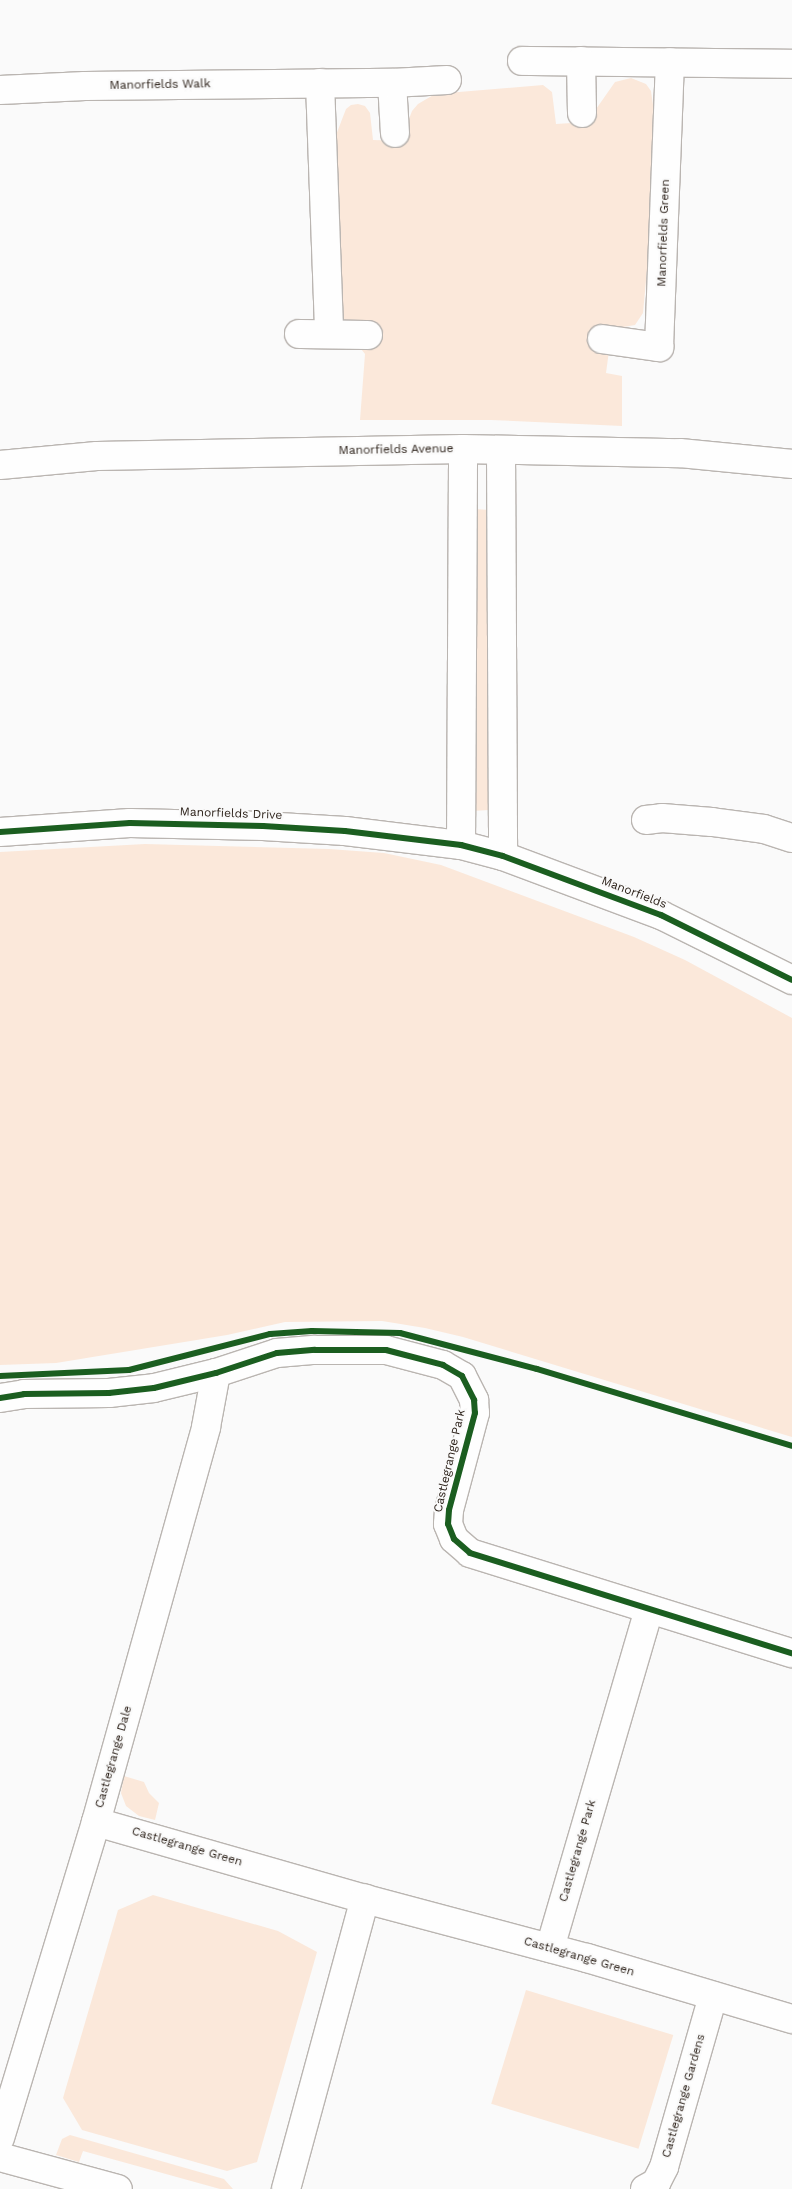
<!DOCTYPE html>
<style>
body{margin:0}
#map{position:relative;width:792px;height:2189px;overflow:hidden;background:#fafafa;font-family:"Work Sans",sans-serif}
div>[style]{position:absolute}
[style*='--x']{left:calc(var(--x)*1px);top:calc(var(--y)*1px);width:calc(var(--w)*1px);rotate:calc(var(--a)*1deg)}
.green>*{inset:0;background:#fbe8da;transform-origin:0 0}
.roads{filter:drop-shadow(1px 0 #bab5b1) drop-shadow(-1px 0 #bab5b1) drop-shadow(0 1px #bab5b1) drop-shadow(0 -1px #bab5b1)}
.minor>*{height:28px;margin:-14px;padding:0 14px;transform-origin:14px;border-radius:14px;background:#fefefe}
.cycleway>*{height:6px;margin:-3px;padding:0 3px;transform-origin:3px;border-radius:3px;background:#1b5e20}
span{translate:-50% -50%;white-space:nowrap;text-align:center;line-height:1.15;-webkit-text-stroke:4px #fafafa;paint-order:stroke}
.street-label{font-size:12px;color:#291e16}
</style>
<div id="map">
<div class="green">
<i style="clip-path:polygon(631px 78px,646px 84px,651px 91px,653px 105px,652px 181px,649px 248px,643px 313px,635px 325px,612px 329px,606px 373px,622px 376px,622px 426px,491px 420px,360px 420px,365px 354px,343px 326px,335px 148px,336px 135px,346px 109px,351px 105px,358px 104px,365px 106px,370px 113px,373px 140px,406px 141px,409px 119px,412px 111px,418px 104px,435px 94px,543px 85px,552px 92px,556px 124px,587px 122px,615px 82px)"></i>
<i style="clip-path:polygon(475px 509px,489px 510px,489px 810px,472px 811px)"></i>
<i style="clip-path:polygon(145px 844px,329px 849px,384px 853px,441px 865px,634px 937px,685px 960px,792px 1018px,792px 1437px,463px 1337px,425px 1328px,382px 1321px,285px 1322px,227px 1335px,56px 1363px,0 1365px,0 852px)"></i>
<i style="clip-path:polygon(124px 1776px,144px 1782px,149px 1793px,159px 1803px,155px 1820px,139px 1816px,126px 1806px,121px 1793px)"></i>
<i style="clip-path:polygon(153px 1895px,278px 1931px,317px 1952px,257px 2162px,227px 2171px,82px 2130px,63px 2098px,118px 1910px)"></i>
<i style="left:526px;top:1990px;width:154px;height:119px;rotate:17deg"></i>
<i style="clip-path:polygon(70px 2135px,224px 2179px,233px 2189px,220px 2189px,83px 2151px,79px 2162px,56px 2155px,62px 2139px)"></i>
</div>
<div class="roads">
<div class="minor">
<i style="--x:522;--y:61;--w:270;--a:0.6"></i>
<i style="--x:581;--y:61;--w:52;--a:88.9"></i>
<i style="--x:320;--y:83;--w:250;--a:87.9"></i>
<i style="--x:392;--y:83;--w:50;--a:86.6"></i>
<i style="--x:0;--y:90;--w:85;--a:-2.7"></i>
<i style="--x:85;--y:86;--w:307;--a:-0.6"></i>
<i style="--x:392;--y:83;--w:55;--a:-3.1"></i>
<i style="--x:299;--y:334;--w:69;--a:0.8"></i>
<i style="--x:602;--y:339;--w:58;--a:8"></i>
<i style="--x:659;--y:347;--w:285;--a:-87.8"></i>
<i style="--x:501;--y:450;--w:406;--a:89.7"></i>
<i style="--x:0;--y:465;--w:97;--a:-5.3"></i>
<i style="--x:97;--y:456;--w:366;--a:-1.1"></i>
<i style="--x:463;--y:449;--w:217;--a:1.1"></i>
<i style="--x:680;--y:453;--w:113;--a:5.6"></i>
<i style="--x:646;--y:820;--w:16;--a:-7"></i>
<i style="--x:662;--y:818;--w:50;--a:4.6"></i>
<i style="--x:712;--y:822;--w:52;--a:7.7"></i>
<i style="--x:764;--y:829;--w:29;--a:18"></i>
<i style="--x:0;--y:832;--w:130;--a:-4"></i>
<i style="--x:130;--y:823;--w:133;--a:1.3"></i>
<i style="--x:263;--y:826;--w:82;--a:3.5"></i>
<i style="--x:345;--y:831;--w:117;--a:6.9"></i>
<i style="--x:461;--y:845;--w:43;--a:14.7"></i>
<i style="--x:503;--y:856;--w:169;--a:20.5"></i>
<i style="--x:661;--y:915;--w:146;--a:26.4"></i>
<i style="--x:461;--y:845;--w:396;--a:-89.7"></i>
<i style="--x:0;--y:1398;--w:24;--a:-9"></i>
<i style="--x:24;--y:1394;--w:85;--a:-0.7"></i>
<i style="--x:109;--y:1393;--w:45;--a:-6.3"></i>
<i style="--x:154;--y:1388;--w:64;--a:-13.6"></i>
<i style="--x:216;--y:1373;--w:64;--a:-18.2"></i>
<i style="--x:277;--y:1353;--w:38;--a:-5"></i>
<i style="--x:315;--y:1350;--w:71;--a:0"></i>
<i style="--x:386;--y:1350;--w:59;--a:14.7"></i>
<i style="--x:443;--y:1365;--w:22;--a:30"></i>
<i style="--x:462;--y:1376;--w:27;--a:63"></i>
<i style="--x:474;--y:1400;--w:13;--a:86"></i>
<i style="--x:475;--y:1413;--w:100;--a:105"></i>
<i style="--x:449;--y:1510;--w:14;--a:94"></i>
<i style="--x:448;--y:1524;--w:16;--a:68"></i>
<i style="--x:454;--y:1539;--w:21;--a:41"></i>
<i style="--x:470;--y:1553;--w:337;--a:17.3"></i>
<i style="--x:96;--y:1822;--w:280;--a:16"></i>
<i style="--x:365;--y:1899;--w:230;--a:14.9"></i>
<i style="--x:587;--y:1958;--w:214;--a:16.6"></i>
<i style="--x:550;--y:1948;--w:352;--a:-73.7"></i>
<i style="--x:0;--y:2138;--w:330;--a:-73.1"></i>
<i style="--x:96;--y:1822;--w:410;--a:-74.4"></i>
<i style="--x:206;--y:1427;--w:55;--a:-79.5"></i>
<i style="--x:0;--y:2157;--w:122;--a:15.2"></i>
<i style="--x:286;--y:2189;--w:301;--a:-74.8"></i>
<i style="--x:645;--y:2189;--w:13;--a:-29"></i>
<i style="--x:656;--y:2183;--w:18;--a:-63"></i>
<i style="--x:664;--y:2167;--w:178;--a:-74"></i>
</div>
</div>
<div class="cycleway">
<i style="--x:0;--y:832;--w:130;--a:-4"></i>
<i style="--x:130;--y:823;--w:133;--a:1.3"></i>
<i style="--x:263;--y:826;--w:82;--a:3.5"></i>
<i style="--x:345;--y:831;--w:117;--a:6.9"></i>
<i style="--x:461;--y:845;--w:43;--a:14.7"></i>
<i style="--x:503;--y:856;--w:169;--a:20.5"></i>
<i style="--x:661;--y:915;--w:146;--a:26.4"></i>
<i style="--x:0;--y:1376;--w:129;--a:-2.7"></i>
<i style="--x:129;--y:1370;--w:146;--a:-14.3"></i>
<i style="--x:270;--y:1334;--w:42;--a:-4.1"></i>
<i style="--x:312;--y:1331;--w:88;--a:1.3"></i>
<i style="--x:400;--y:1333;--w:142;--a:14.7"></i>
<i style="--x:537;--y:1369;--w:266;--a:16.8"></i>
<i style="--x:0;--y:1398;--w:24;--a:-9"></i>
<i style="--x:24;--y:1394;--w:85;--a:-0.7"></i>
<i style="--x:109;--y:1393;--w:45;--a:-6.3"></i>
<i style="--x:154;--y:1388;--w:64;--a:-13.6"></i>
<i style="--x:216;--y:1373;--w:64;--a:-18.2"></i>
<i style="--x:277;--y:1353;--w:38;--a:-5"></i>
<i style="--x:315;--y:1350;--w:71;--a:0"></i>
<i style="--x:386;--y:1350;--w:59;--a:14.7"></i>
<i style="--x:443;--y:1365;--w:22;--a:30"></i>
<i style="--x:462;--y:1376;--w:27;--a:63"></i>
<i style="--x:474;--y:1400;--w:13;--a:86"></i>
<i style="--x:475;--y:1413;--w:100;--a:105"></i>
<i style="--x:449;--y:1510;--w:14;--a:94"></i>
<i style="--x:448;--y:1524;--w:16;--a:68"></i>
<i style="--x:454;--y:1539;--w:21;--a:41"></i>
<i style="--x:470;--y:1553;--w:337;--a:17.3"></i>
</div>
<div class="street-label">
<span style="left:160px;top:85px;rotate:-1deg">Manorfields Walk</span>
<span style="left:664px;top:233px;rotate:-88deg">Manorfields Green</span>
<span style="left:396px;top:450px;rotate:-1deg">Manorfields Avenue</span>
<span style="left:231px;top:814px;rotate:2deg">Manorfields Drive</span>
<span style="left:634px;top:893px;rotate:21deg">Manorfields</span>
<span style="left:450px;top:1461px;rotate:-77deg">Castlegrange Park</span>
<span style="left:114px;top:1757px;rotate:-74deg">Castlegrange Dale</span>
<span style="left:187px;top:1847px;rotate:16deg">Castlegrange Green</span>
<span style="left:578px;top:1851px;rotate:-74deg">Castlegrange Park</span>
<span style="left:579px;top:1957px;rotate:16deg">Castlegrange Green</span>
<span style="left:684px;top:2096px;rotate:-74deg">Castlegrange Gardens</span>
</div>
</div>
